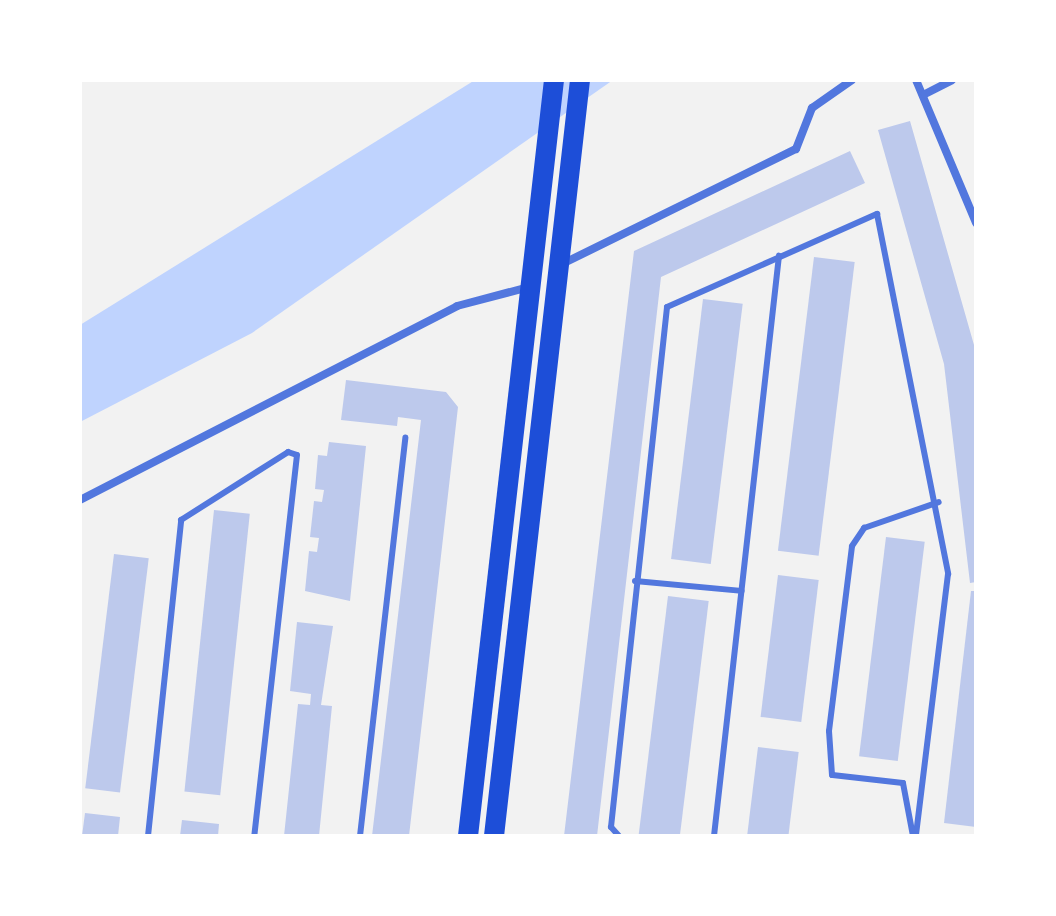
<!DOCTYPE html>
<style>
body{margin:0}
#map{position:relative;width:1056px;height:916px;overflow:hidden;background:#f2f2f2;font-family:Barlow,sans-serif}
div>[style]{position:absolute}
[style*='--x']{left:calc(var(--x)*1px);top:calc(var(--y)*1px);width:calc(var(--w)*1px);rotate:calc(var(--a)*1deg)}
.water>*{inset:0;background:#bfd3fe}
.building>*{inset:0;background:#bdc9ec;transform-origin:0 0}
.service>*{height:6px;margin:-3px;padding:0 3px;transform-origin:3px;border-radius:3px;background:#5277de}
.minor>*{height:8px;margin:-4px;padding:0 4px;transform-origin:4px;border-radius:4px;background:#5277de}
.primary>*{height:20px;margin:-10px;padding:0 10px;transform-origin:10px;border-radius:10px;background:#1d4ed8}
span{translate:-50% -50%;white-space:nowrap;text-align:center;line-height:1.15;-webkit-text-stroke:8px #fff;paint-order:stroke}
.frame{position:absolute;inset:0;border:82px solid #fff;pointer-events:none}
</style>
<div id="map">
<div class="water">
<i style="clip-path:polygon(475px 80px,613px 80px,252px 333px,80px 422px,80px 325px)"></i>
</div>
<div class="building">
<i style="clip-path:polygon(910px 121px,976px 352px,976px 582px,970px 583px,944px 364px,878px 130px)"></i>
<i style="clip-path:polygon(850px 151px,865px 183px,661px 277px,597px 836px,564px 836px,634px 251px)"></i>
<i style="left:814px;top:257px;width:41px;height:296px;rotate:7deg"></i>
<i style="left:703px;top:299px;width:40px;height:262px;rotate:7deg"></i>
<i style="clip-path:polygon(346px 380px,446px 392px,458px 407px,409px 836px,372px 836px,421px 420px,398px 417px,397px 426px,341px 420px)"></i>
<i style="clip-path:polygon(329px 442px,366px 446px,350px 601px,305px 591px,309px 551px,317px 552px,319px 538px,310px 537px,314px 501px,322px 502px,324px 490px,315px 489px,318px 455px,327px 456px)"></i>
<i style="left:214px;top:510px;width:36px;height:283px;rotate:6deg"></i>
<i style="left:886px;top:537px;width:39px;height:221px;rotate:7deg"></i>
<i style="left:114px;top:554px;width:35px;height:236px;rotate:7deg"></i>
<i style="left:778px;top:575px;width:41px;height:143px;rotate:7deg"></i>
<i style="clip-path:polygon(971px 591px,976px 591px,976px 827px,944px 823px)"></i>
<i style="left:668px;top:596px;width:41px;height:242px;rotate:7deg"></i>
<i style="clip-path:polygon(297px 622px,333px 626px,321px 705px,332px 706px,319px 836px,284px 836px,298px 704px,310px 705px,311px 694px,290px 691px)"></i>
<i style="left:758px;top:747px;width:41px;height:90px;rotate:7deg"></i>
<i style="clip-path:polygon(85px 813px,120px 817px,118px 836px,82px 836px)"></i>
<i style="clip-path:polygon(182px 820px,219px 824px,218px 836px,180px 836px)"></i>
</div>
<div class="service">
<i style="--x:635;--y:581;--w:107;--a:5.3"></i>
<i style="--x:148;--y:836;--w:318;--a:-84"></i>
<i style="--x:181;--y:520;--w:127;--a:-32.4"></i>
<i style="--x:288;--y:452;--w:9;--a:18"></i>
<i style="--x:297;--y:455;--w:383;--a:96.4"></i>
<i style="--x:360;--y:836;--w:401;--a:-83.5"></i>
<i style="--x:619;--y:836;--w:12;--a:-132"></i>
<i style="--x:611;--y:827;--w:523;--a:-83.85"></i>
<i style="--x:667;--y:307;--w:230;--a:-23.9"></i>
<i style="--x:877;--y:214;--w:367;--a:78.8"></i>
<i style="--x:948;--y:574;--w:264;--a:97"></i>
<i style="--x:714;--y:836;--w:584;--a:-83.61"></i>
<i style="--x:913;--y:836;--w:54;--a:-100.7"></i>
<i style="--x:903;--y:783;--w:71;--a:-173.6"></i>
<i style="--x:832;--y:775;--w:44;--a:-93.9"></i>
<i style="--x:829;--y:731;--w:186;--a:-82.9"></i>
<i style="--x:852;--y:546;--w:22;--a:-56"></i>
<i style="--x:864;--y:528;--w:79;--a:-19.1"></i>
</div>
<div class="minor">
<i style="--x:916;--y:80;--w:155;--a:67.2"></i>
<i style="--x:925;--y:94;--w:30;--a:-27"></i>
<i style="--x:560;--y:265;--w:263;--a:-26.2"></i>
<i style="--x:796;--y:149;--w:44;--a:-68.7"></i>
<i style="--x:812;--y:108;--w:49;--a:-35"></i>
<i style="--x:80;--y:500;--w:424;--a:-27.2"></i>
<i style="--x:457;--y:306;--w:74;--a:-14.8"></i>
</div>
<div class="primary">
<i style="--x:468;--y:836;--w:761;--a:-83.51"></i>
<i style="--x:494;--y:836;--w:761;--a:-83.51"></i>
</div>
<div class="frame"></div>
</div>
